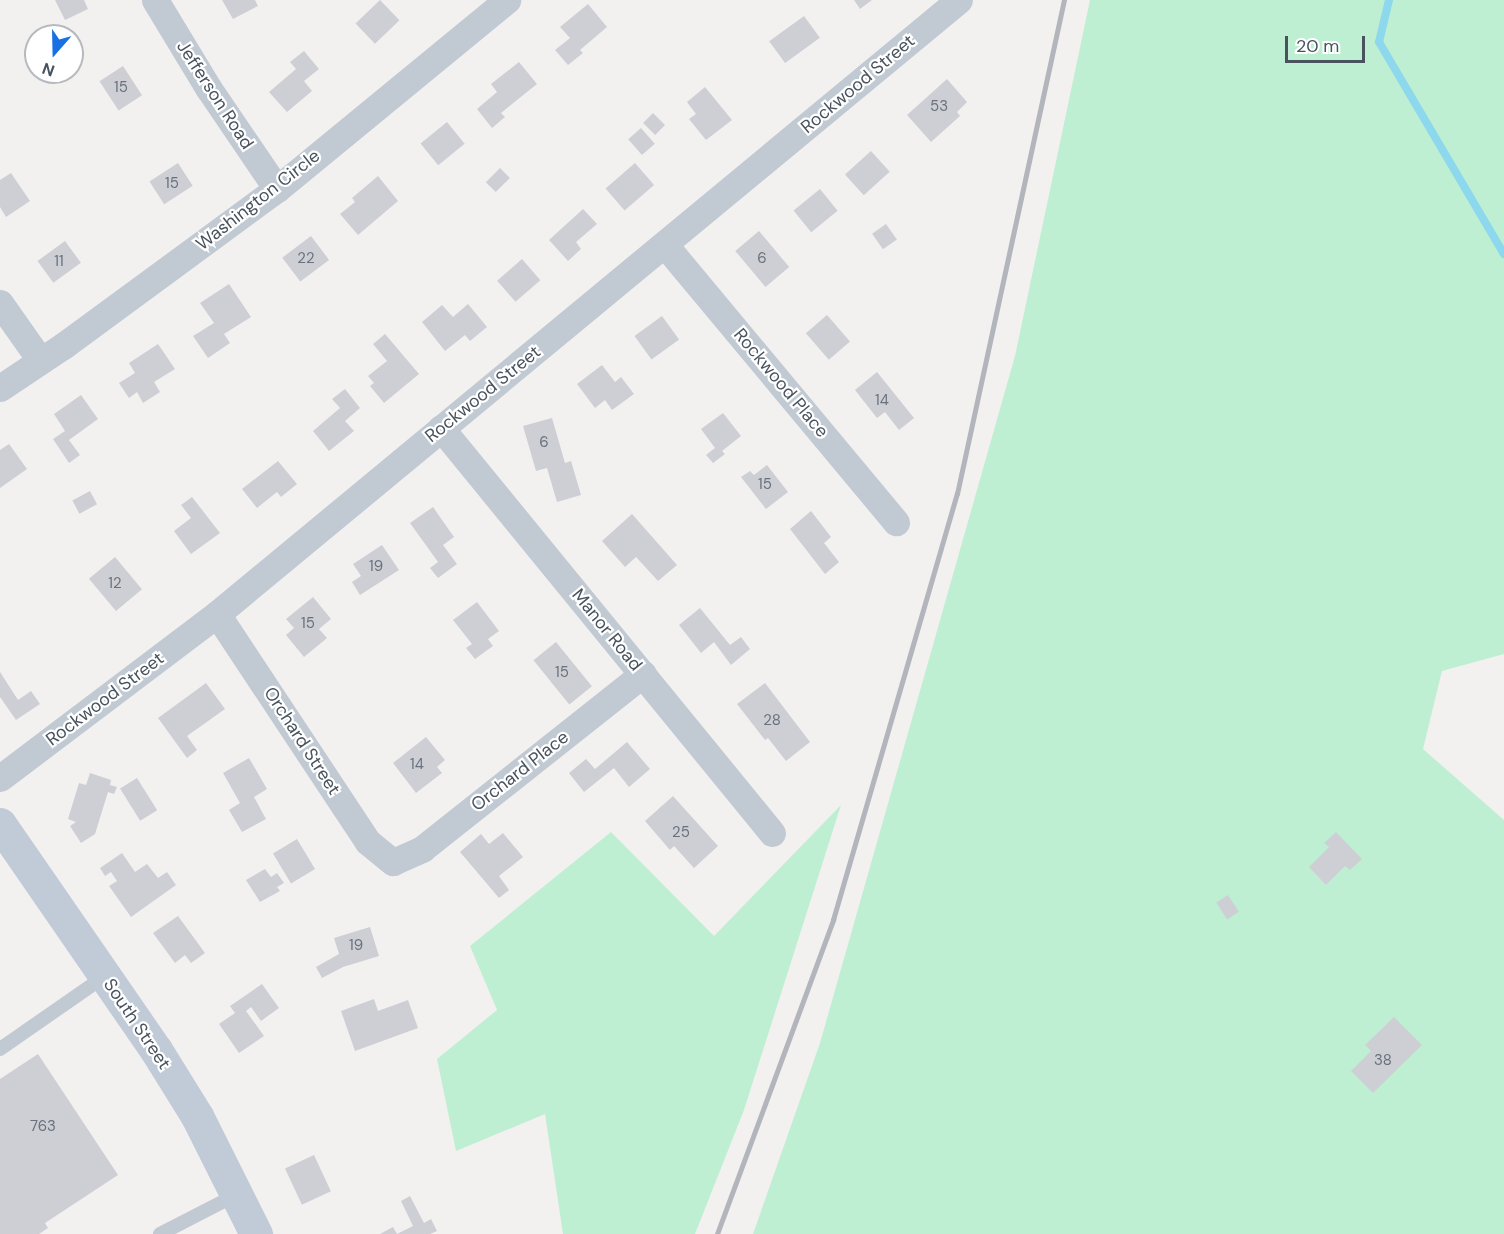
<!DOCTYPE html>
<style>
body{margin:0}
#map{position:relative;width:1504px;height:1234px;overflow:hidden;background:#f3f0f0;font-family:"DM Sans",sans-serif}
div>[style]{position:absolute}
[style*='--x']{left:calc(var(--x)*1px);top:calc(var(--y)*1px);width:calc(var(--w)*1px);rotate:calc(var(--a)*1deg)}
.green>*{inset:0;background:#bfefd2}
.stream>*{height:8px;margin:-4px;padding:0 4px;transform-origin:4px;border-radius:4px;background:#8dd8ec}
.building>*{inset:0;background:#cdcfd5;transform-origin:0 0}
.service>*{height:14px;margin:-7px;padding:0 7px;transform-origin:7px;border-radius:7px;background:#c1cad2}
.minor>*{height:27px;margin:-13.5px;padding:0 13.5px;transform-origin:13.5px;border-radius:13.5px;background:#c1cad2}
.secondary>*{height:33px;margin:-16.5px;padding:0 16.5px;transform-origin:16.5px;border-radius:16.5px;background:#c1cbd7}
.rail>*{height:4.5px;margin:-2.25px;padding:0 2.25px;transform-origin:2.25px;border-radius:2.25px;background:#b2b5bb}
span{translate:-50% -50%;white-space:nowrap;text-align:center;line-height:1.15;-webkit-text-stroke:4.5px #fff;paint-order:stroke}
.number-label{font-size:15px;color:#69727c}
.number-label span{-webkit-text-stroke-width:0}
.street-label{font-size:18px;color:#48535e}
.north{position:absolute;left:24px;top:24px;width:60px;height:60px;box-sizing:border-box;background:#fff;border:2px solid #b6babf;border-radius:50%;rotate:200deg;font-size:16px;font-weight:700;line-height:24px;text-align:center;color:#48535e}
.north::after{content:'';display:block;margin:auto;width:21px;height:27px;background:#1970e3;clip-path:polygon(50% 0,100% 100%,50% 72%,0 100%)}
.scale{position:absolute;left:1285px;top:36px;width:80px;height:27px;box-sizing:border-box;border:3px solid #48535e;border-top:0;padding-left:8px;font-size:18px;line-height:21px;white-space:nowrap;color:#48535e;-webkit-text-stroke:4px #fff;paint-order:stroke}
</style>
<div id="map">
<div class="green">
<i style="clip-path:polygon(1090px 0,1504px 0,1504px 654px,1442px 671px,1423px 749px,1504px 820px,1504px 1234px,753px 1234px,820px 1043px,1015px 356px)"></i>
<i style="clip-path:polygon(841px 805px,744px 1110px,695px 1234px,563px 1234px,545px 1114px,456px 1151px,437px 1059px,497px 1010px,470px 946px,611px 832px,714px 936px)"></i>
</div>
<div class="stream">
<i style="--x:1389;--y:0;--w:43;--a:103.4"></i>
<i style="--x:1379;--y:42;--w:246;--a:59.5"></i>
</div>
<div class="building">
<i style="clip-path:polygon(55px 0,84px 0,88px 9px,65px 20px)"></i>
<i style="clip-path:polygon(222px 0,255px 0,258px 6px,233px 19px)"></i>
<i style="left:380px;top:0;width:28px;height:34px;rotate:46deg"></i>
<i style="clip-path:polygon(854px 0,872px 0,860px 9px)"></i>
<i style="clip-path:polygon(588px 4px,607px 27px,580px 50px,583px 53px,568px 65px,555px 50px,570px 38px,560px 27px)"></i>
<i style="left:804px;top:16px;width:27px;height:43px;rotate:54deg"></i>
<i style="clip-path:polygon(304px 51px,319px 69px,304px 81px,312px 91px,287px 112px,269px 92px,296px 69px,290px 62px)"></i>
<i style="clip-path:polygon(519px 62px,537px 84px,501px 113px,505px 117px,492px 128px,477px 109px,497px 92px,491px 84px)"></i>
<i style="left:123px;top:66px;width:35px;height:28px;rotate:57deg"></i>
<i style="clip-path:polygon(947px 79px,967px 102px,957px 112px,960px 116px,931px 142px,907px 115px)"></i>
<i style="clip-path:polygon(705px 87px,732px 120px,706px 140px,689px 119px,696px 114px,687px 102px)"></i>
<i style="left:653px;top:113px;width:17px;height:14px;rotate:45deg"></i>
<i style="left:447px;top:122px;width:28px;height:34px;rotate:51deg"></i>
<i style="left:641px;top:128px;width:21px;height:17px;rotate:49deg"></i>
<i style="left:871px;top:151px;width:28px;height:35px;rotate:48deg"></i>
<i style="left:178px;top:163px;width:27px;height:34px;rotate:57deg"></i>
<i style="left:635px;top:163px;width:29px;height:39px;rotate:49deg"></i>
<i style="left:500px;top:168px;width:14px;height:20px;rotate:45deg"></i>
<i style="clip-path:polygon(11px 173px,30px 201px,6px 217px,0 207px,0 180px)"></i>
<i style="clip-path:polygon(378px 176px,398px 201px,358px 235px,340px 214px,355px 202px,352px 198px)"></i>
<i style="left:820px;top:189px;width:28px;height:34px;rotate:51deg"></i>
<i style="clip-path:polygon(583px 209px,597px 224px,576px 242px,581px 249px,568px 261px,549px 240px)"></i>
<i style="left:886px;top:224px;width:19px;height:17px;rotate:55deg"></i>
<i style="left:759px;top:231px;width:47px;height:31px;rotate:50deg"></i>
<i style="left:311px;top:236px;width:30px;height:36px;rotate:53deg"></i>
<i style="left:65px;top:241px;width:27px;height:34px;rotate:54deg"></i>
<i style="left:522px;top:259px;width:28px;height:33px;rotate:49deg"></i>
<i style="clip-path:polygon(229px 284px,251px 317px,224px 334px,230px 343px,208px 358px,193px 336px,214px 323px,200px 303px)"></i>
<i style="clip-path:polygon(468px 304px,487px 327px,470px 341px,465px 335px,445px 351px,422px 322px,442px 305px,453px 317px)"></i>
<i style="left:827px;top:315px;width:35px;height:28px;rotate:49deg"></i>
<i style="left:662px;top:316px;width:29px;height:34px;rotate:54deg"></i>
<i style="clip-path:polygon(385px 334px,419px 374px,384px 403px,370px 386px,374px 383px,368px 376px,387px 361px,373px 344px)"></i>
<i style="clip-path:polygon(158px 344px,175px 369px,154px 382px,160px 392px,143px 403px,137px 392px,129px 398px,119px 383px,135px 373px,129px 363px)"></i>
<i style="clip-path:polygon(602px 365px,615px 382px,621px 377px,634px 394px,612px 410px,605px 400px,595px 408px,577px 384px)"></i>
<i style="clip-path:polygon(877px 372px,914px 418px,899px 430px,885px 412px,877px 418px,855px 390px)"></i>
<i style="clip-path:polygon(345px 389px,360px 408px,345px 421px,354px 431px,329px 451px,313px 431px,340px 408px,332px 399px)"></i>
<i style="clip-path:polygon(81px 395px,98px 419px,69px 440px,80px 455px,69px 463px,53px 439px,65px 431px,54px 414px)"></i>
<i style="clip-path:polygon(723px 413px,741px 436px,722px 451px,725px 454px,713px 463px,706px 455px,715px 448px,701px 429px)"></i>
<i style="clip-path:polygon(552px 418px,565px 463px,571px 461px,581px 495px,557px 502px,547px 468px,536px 471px,523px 426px)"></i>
<i style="clip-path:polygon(9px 444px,27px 469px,0 488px,0 450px)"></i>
<i style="clip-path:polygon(278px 461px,297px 484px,281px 497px,277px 492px,257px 508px,242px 489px)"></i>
<i style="clip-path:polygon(767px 465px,788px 492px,766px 509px,741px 477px,750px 471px,754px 475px)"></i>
<i style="left:90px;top:491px;width:15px;height:20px;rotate:62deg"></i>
<i style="clip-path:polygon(192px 497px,220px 533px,191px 554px,174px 531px,191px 518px,181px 505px)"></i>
<i style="clip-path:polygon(433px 507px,454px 537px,443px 545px,457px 564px,438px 578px,430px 568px,438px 562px,410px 523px)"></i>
<i style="clip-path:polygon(811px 511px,831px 537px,824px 543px,839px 562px,825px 574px,790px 529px)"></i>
<i style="clip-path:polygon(632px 514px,677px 565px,658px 581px,636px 557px,625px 567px,602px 541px)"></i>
<i style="clip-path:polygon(382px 545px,399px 570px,360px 595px,352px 582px,361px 576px,353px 564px)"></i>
<i style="left:115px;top:557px;width:42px;height:34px;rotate:50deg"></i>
<i style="clip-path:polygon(313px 597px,331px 619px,319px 629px,327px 638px,304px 657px,286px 635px,294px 628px,286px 619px)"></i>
<i style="clip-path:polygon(477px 602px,499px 631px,488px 639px,493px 646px,475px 659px,466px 648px,472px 644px,453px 620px)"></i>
<i style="clip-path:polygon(700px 608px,730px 645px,741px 637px,750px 649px,731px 665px,714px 642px,701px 653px,679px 625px)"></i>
<i style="left:556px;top:642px;width:57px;height:29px;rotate:51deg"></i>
<i style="clip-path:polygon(0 672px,18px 700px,31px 691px,40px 704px,16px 720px,0 697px)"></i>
<i style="clip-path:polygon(206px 683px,225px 709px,187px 736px,197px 750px,187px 758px,158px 718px)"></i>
<i style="clip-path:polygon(765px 683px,810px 742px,786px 761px,768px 738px,765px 740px,737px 704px)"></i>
<i style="clip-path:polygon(426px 737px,445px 760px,437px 767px,442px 773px,416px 793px,393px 763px)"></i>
<i style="clip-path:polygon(627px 742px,650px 769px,629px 787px,614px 768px,584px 792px,569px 773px,586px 759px,595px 769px)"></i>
<i style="clip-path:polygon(249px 758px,267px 789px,254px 797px,266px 819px,242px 832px,229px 810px,240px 803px,223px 773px)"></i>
<i style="clip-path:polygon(90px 773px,111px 780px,110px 785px,117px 787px,114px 794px,108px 792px,95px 834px,81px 843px,70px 826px,76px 822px,68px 819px,79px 783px,86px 785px)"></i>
<i style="left:137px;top:778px;width:38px;height:20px;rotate:58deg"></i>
<i style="clip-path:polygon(673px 796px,718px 846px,694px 868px,674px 846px,670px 850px,645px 821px)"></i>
<i style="clip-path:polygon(1336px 832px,1362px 859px,1350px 870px,1345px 866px,1326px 885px,1309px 867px,1329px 847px,1324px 843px)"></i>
<i style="clip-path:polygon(503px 833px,523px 857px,499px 876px,509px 890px,499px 898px,460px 852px,481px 834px,489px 844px)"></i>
<i style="left:297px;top:839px;width:35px;height:28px;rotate:59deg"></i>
<i style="clip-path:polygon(122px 853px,135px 872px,147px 864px,158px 878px,167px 872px,176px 885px,131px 917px,109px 886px,117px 881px,111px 872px,105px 876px,100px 868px)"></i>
<i style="clip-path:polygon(265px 869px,271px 877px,277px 873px,284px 883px,277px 887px,280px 891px,260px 902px,246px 880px)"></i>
<i style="left:1228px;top:895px;width:20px;height:14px;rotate:57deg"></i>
<i style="clip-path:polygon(178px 916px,205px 953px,191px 963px,185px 955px,175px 963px,153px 933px)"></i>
<i style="clip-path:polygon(370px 927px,379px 956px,343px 967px,322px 978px,316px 967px,339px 954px,334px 938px)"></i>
<i style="clip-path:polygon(262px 984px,279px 1008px,261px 1021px,251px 1007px,246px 1011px,264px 1036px,239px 1053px,219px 1024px,235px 1013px,230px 1006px)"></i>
<i style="clip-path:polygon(374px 999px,378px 1011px,408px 1000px,418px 1028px,355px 1051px,341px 1011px)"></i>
<i style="clip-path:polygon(1394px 1017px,1422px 1045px,1373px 1093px,1351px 1071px,1371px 1051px,1365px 1045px)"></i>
<i style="clip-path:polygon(38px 1054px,118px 1175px,45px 1223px,48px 1228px,39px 1234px,0 1234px,0 1079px)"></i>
<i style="left:314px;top:1155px;width:40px;height:32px;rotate:65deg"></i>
<i style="clip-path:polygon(410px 1196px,424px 1223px,431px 1219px,437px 1231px,430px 1234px,397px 1234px,413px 1226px,401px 1201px)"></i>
<i style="clip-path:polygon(393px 1227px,397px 1234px,380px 1234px)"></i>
</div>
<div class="service">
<i style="--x:0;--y:1049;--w:128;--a:-34.8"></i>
<i style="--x:160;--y:1234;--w:85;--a:-27.2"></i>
</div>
<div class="minor">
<i style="--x:155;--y:0;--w:104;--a:58.8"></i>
<i style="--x:209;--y:89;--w:121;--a:55.8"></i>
<i style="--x:665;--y:245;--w:361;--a:50.2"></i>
<i style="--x:0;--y:303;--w:70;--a:54.9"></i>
<i style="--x:0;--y:388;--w:76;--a:-33.7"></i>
<i style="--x:63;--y:346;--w:265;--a:-36.3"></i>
<i style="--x:277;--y:189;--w:298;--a:-39.4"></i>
<i style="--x:441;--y:428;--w:523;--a:50.74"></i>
<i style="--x:217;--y:614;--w:273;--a:56.5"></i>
<i style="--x:368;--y:842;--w:32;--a:39"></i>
<i style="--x:393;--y:862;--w:32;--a:-24"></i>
<i style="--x:422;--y:849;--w:282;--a:-38.4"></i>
<i style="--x:0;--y:778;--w:272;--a:-37.1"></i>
<i style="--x:217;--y:614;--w:963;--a:-39.61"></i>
</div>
<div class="secondary">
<i style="--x:0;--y:824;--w:275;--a:55.4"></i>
<i style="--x:156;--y:1050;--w:78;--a:58.2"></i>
<i style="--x:197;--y:1116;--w:132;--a:63.4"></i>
</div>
<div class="rail">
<i style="--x:717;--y:1234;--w:335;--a:-69.7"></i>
<i style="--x:833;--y:920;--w:444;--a:-73.8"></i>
<i style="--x:957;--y:494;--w:505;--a:-77.78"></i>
</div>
<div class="number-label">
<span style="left:121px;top:88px">15</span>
<span style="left:939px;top:107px">53</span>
<span style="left:172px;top:184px">15</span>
<span style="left:306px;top:259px">22</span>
<span style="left:762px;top:259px">6</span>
<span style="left:59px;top:262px">11</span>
<span style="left:882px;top:401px">14</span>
<span style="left:544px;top:443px">6</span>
<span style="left:765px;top:485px">15</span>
<span style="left:376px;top:567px">19</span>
<span style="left:115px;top:584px">12</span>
<span style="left:308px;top:624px">15</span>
<span style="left:562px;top:673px">15</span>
<span style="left:772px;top:721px">28</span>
<span style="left:417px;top:765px">14</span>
<span style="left:681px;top:833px">25</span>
<span style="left:356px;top:946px">19</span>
<span style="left:1383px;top:1061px">38</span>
<span style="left:43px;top:1127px">763</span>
</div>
<div class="street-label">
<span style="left:858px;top:84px;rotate:-40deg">Rockwood Street</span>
<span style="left:215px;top:95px;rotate:57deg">Jefferson Road</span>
<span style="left:258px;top:200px;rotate:-38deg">Washington Circle</span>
<span style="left:781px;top:383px;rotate:50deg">Rockwood Place</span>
<span style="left:483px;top:394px;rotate:-39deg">Rockwood Street</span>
<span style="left:607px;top:630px;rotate:51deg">Manor Road</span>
<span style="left:105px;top:699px;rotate:-37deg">Rockwood Street</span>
<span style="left:302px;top:741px;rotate:57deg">Orchard Street</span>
<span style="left:520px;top:771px;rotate:-38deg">Orchard Place</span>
<span style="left:137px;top:1024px;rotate:56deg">South Street</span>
</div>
<div class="north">N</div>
<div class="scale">20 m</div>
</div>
